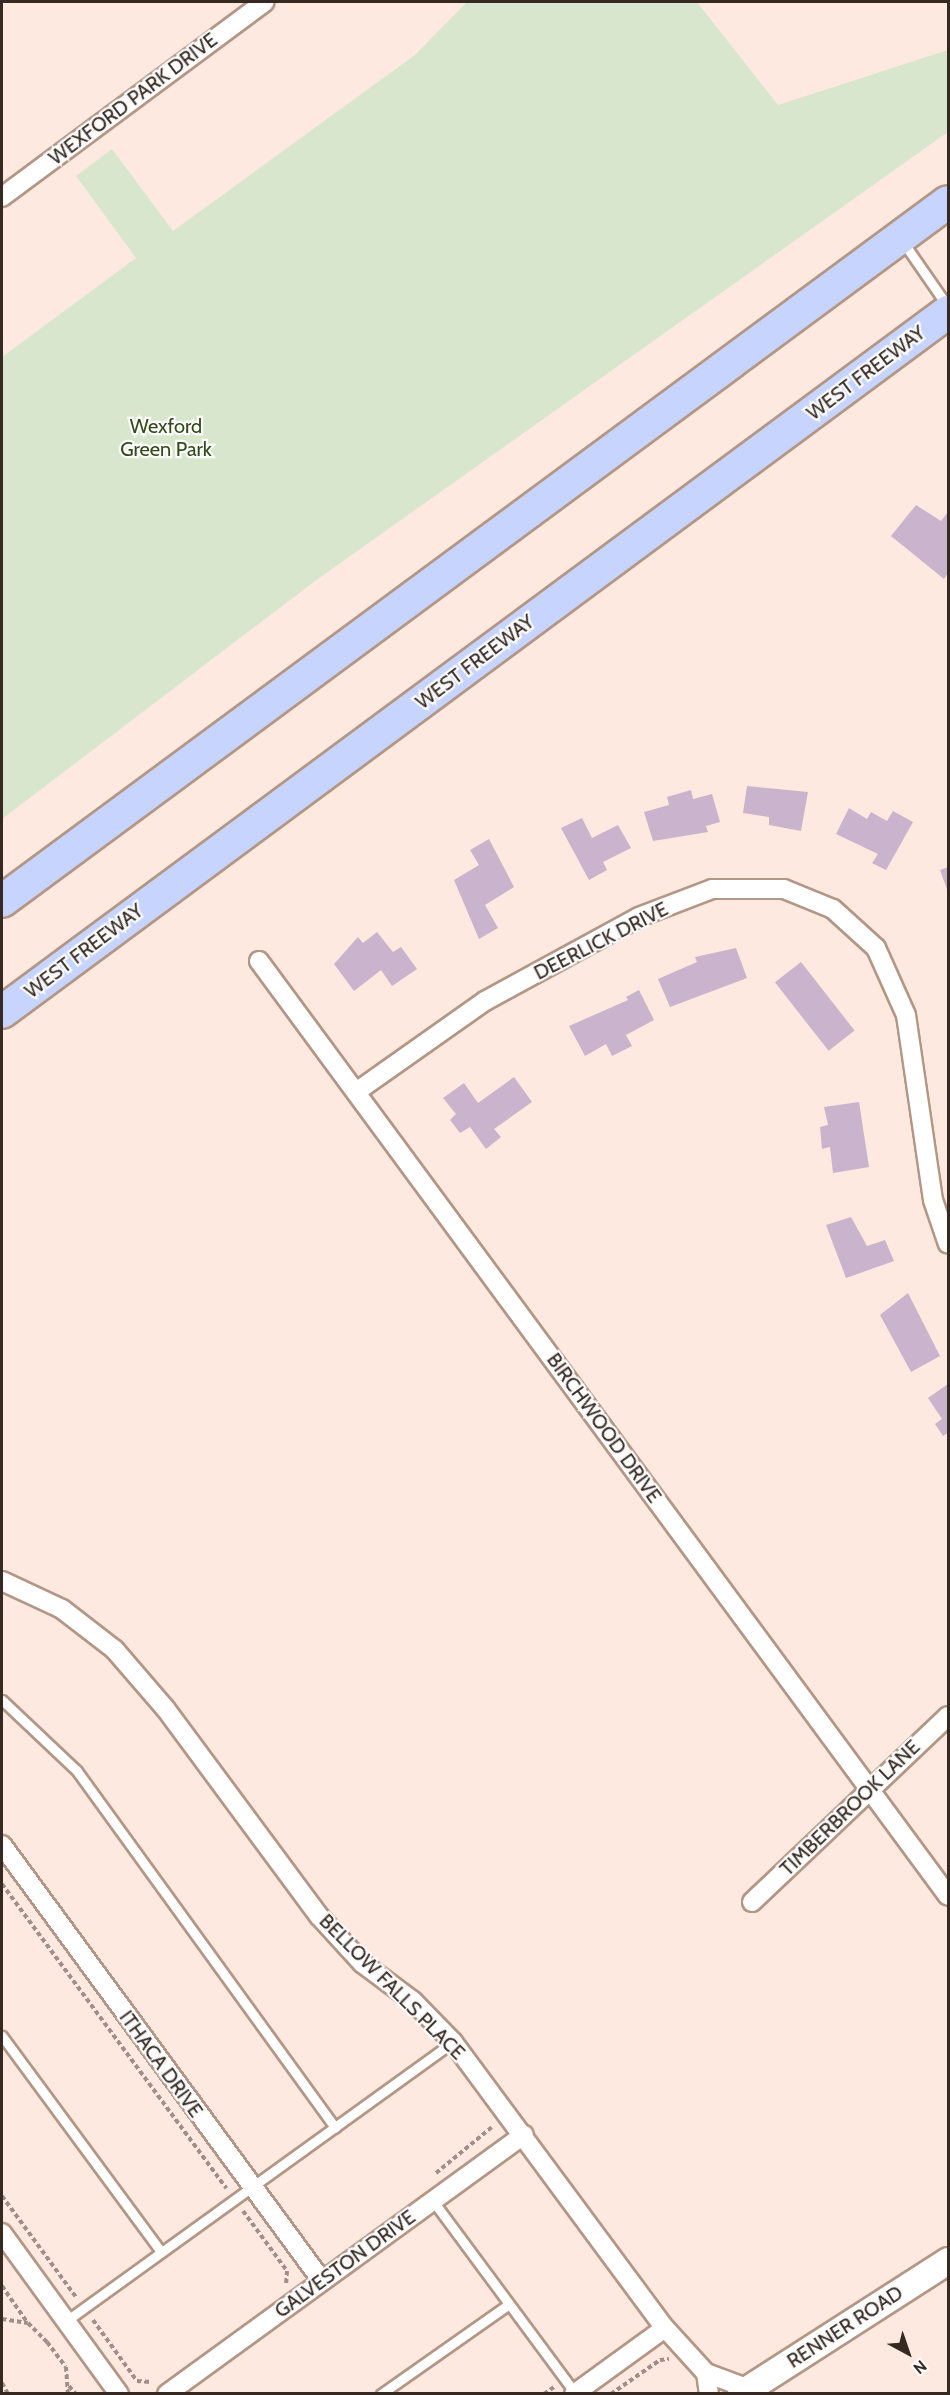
<!DOCTYPE html>
<style>
body{margin:0}
#map{position:relative;width:950px;height:2395px;overflow:hidden;background:#fde9df;font-family:Cabin,sans-serif}
div>[style]{position:absolute}
[style*='--x']{left:calc(var(--x)*1px);top:calc(var(--y)*1px);width:calc(var(--w)*1px);rotate:calc(var(--a)*1deg)}
.green>*{inset:0;background:#d8e6cd}
.building>*{inset:0;background:#cab3cc;transform-origin:0 0}
.path>*{height:4px;margin-top:-2px;transform-origin:0;background:repeating-linear-gradient(90deg,#a08f87 0 4.5px,transparent 0 7.5px)}
.roads{filter:drop-shadow(2px 0 #b39685) drop-shadow(-2px 0 #b39685) drop-shadow(0 2px #b39685) drop-shadow(0 -2px #b39685)}
.lane>*{height:9px;margin:-4.5px;padding:0 4.5px;transform-origin:4.5px;border-radius:4.5px;background:#fff}
.street>*{height:18px;margin:-9px;padding:0 9px;transform-origin:9px;border-radius:9px;background:#fff}
.secondary>*{height:26px;margin:-13px;padding:0 13px;transform-origin:13px;border-radius:13px;background:#fff}
.highway>*{height:32px;margin:-16px;padding:0 16px;transform-origin:16px;border-radius:16px;background:#c7d5fe}
span{translate:-50% -50%;white-space:nowrap;text-align:center;line-height:1.15;-webkit-text-stroke:4.5px #fbfbfb;paint-order:stroke}
.street-label{font-size:20px;color:#352922}
.park-label{font-size:20px;color:#324919}
.frame{position:absolute;inset:0;border:3px solid #352922;pointer-events:none}
.north{position:absolute;left:878px;top:2323px;width:60px;height:60px;-webkit-text-stroke:4px #fbfbfb;paint-order:stroke;rotate:140deg;font-size:16px;font-weight:700;line-height:24px;text-align:center;color:#352922}
.north::after{content:'';display:block;margin:auto;width:21px;height:27px;background:#352922;clip-path:polygon(50% 0,100% 100%,50% 72%,0 100%)}
</style>
<div id="map">
<div class="green">
<i style="clip-path:polygon(467px 2px,697px 2px,778px 105px,948px 50px,948px 132px,315px 581px,2px 819px,2px 357px,136px 258px,76px 176px,112px 149px,173px 231px,415px 55px)"></i>
</div>
<div class="building">
<i style="clip-path:polygon(916px 505px,941px 521px,948px 512px,948px 573px,944px 579px,891px 536px)"></i>
<i style="clip-path:polygon(747px 786px,808px 792px,801px 831px,769px 825px,769px 817px,743px 813px)"></i>
<i style="clip-path:polygon(691px 790px,693px 799px,712px 794px,720px 822px,706px 826px,708px 832px,653px 841px,644px 812px,669px 805px,667px 797px)"></i>
<i style="clip-path:polygon(849px 808px,867px 819px,871px 812px,887px 821px,893px 811px,913px 822px,886px 870px,872px 863px,878px 854px,836px 834px)"></i>
<i style="clip-path:polygon(582px 818px,592px 838px,618px 825px,631px 848px,603px 862px,607px 870px,589px 880px,561px 828px)"></i>
<i style="clip-path:polygon(489px 839px,514px 887px,485px 905px,498px 928px,479px 939px,454px 880px,479px 865px,470px 850px)"></i>
<i style="clip-path:polygon(948px 867px,948px 892px,940px 870px)"></i>
<i style="clip-path:polygon(377px 932px,393px 952px,401px 947px,417px 969px,392px 986px,381px 970px,354px 991px,334px 964px,358px 937px,363px 943px)"></i>
<i style="clip-path:polygon(736px 948px,747px 978px,670px 1007px,658px 979px,697px 962px,695px 957px)"></i>
<i style="left:801px;top:962px;width:87px;height:33px;rotate:52deg"></i>
<i style="clip-path:polygon(639px 990px,654px 1020px,626px 1035px,632px 1046px,612px 1056px,606px 1044px,585px 1056px,569px 1026px,628px 1000px,626px 997px)"></i>
<i style="clip-path:polygon(514px 1077px,532px 1102px,494px 1129px,501px 1137px,486px 1149px,470px 1127px,460px 1133px,450px 1120px,456px 1114px,443px 1098px,464px 1083px,478px 1103px)"></i>
<i style="clip-path:polygon(859px 1102px,869px 1167px,833px 1173px,830px 1147px,822px 1149px,820px 1127px,828px 1125px,824px 1107px)"></i>
<i style="clip-path:polygon(851px 1217px,867px 1246px,885px 1240px,894px 1261px,846px 1278px,826px 1225px)"></i>
<i style="clip-path:polygon(908px 1293px,940px 1356px,911px 1372px,880px 1315px)"></i>
<i style="clip-path:polygon(948px 1384px,948px 1433px,943px 1436px,935px 1424px,942px 1419px,928px 1398px)"></i>
</div>
<div class="path">
<i style="--x:2;--y:1884;--w:378;--a:53.6"></i>
<i style="--x:436;--y:2173;--w:72;--a:-39.4"></i>
<i style="--x:2;--y:2196;--w:125;--a:53.8"></i>
<i style="--x:243;--y:2211;--w:74;--a:53.7"></i>
<i style="--x:287;--y:2271;--w:13;--a:94"></i>
<i style="--x:2;--y:2286;--w:44;--a:55.2"></i>
<i style="--x:2;--y:2319;--w:26;--a:9"></i>
<i style="--x:28;--y:2323;--w:27;--a:45"></i>
<i style="--x:47;--y:2342;--w:31;--a:53"></i>
<i style="--x:66;--y:2367;--w:27;--a:86"></i>
<i style="--x:93;--y:2320;--w:75;--a:54.2"></i>
<i style="--x:137;--y:2381;--w:14;--a:4"></i>
<i style="--x:2;--y:2383;--w:13;--a:61"></i>
<i style="--x:69;--y:2386;--w:11;--a:49"></i>
<i style="--x:544;--y:2394;--w:12;--a:-35"></i>
<i style="--x:611;--y:2394;--w:60;--a:-34.8"></i>
<i style="--x:660;--y:2360;--w:9;--a:-6"></i>
</div>
<div class="roads">
<div class="lane">
<i style="--x:903;--y:242;--w:79;--a:55.3"></i>
<i style="--x:2;--y:1700;--w:103;--a:43.4"></i>
<i style="--x:77;--y:1771;--w:440;--a:54.1"></i>
<i style="--x:2;--y:2036;--w:268;--a:53.6"></i>
<i style="--x:433;--y:2201;--w:239;--a:53.5"></i>
<i style="--x:66;--y:2321;--w:477;--a:-35.8"></i>
<i style="--x:381;--y:2394;--w:156;--a:-35.1"></i>
</div>
<div class="street">
<i style="--x:2;--y:197;--w:327;--a:-36.6"></i>
<i style="--x:259;--y:961;--w:1161;--a:53.61"></i>
<i style="--x:356;--y:1092;--w:158;--a:-35.2"></i>
<i style="--x:485;--y:1001;--w:175;--a:-28.6"></i>
<i style="--x:639;--y:917;--w:78;--a:-21"></i>
<i style="--x:712;--y:889;--w:72;--a:0"></i>
<i style="--x:784;--y:889;--w:53;--a:22.2"></i>
<i style="--x:833;--y:909;--w:58;--a:42.2"></i>
<i style="--x:876;--y:948;--w:73;--a:65.9"></i>
<i style="--x:906;--y:1015;--w:187;--a:81.7"></i>
<i style="--x:933;--y:1200;--w:46;--a:71.2"></i>
<i style="--x:2;--y:1581;--w:66;--a:25"></i>
<i style="--x:62;--y:1609;--w:66;--a:37.6"></i>
<i style="--x:114;--y:1649;--w:78;--a:49.2"></i>
<i style="--x:165;--y:1708;--w:259;--a:53.5"></i>
<i style="--x:319;--y:1916;--w:64;--a:47.5"></i>
<i style="--x:362;--y:1963;--w:64;--a:36.7"></i>
<i style="--x:413;--y:2001;--w:57;--a:45.7"></i>
<i style="--x:453;--y:2042;--w:356;--a:53.5"></i>
<i style="--x:665;--y:2328;--w:61;--a:47.7"></i>
<i style="--x:706;--y:2373;--w:21;--a:82"></i>
<i style="--x:2;--y:1845;--w:541;--a:53.72"></i>
<i style="--x:752;--y:1902;--w:270;--a:-43.5"></i>
<i style="--x:2;--y:2233;--w:199;--a:54"></i>
<i style="--x:706;--y:2373;--w:46;--a:20.4"></i>
<i style="--x:167;--y:2394;--w:441;--a:-36"></i>
<i style="--x:574;--y:2394;--w:112;--a:-36"></i>
</div>
<div class="secondary">
<i style="--x:741;--y:2394;--w:246;--a:-32.7"></i>
</div>
<div class="highway">
<i style="--x:2;--y:901;--w:1176;--a:-36.46"></i>
<i style="--x:2;--y:1012;--w:1177;--a:-36.5"></i>
</div>
</div>
<div class="street-label">
<span style="left:133px;top:99px;rotate:-37deg">WEXFORD PARK DRIVE</span>
<span style="left:866px;top:373px;rotate:-37deg">WEST FREEWAY</span>
<span style="left:475px;top:662px;rotate:-37deg">WEST FREEWAY</span>
<span style="left:601px;top:941px;rotate:-27deg">DEERLICK DRIVE</span>
<span style="left:84px;top:951px;rotate:-37deg">WEST FREEWAY</span>
<span style="left:604px;top:1428px;rotate:54deg">BIRCHWOOD DRIVE</span>
<span style="left:850px;top:1808px;rotate:-44deg">TIMBERBROOK LANE</span>
<span style="left:392px;top:1987px;rotate:45deg">BELLOW FALLS PLACE</span>
<span style="left:161px;top:2064px;rotate:54deg">ITHACA DRIVE</span>
<span style="left:345px;top:2264px;rotate:-36deg">GALVESTON DRIVE</span>
<span style="left:845px;top:2327px;rotate:-33deg">RENNER ROAD</span>
</div>
<div class="park-label">
<span style="left:166px;top:438px">Wexford<br>Green Park</span>
</div>
<div class="frame"></div>
<div class="north">N</div>
</div>
